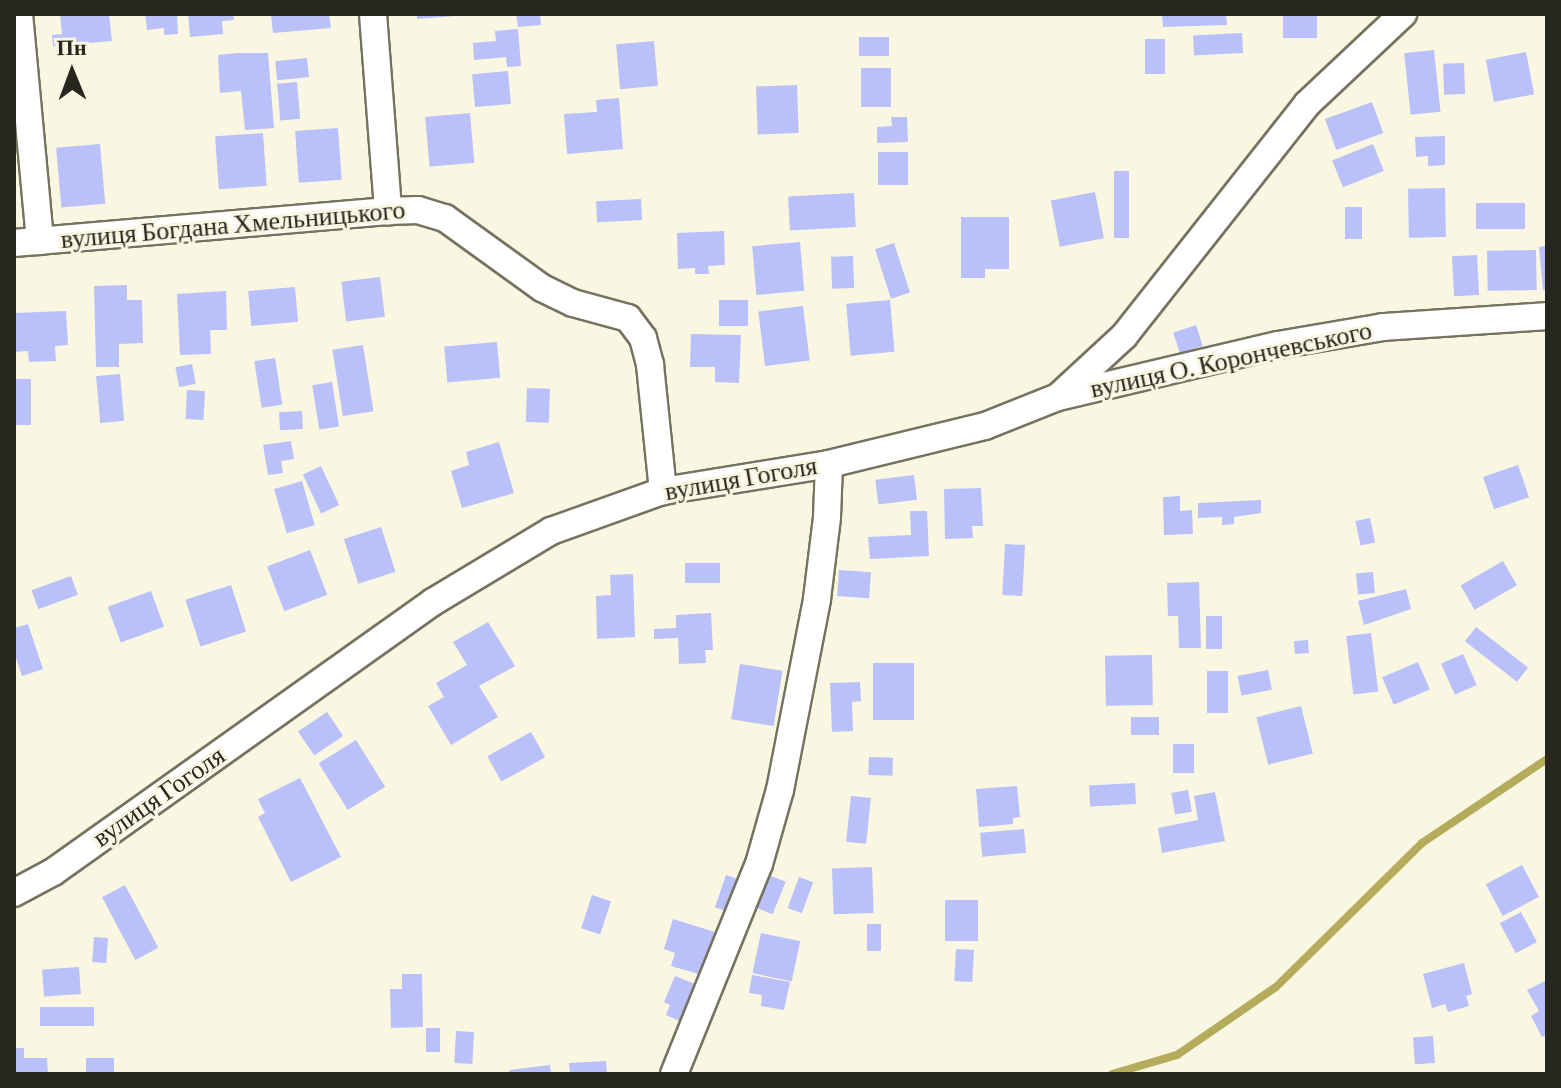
<!DOCTYPE html>
<meta charset="utf-8">
<style>
body{margin:0}
#map{position:relative;width:1561px;height:1088px;overflow:hidden;background:#f9f7e1;font-family:"Crimson Pro",serif}
div>[style]{position:absolute}
[style*='--x']{left:calc(var(--x)*1px);top:calc(var(--y)*1px);width:calc(var(--w)*1px);rotate:calc(var(--a)*1deg)}
.stream>*{height:8px;margin:-4px;padding:0 4px;transform-origin:4px;border-radius:4px;background:#b4ab5d}
.building>*{inset:0;background:#bac0f9;transform-origin:0 0}
.roads{filter:drop-shadow(2px 0 #757360) drop-shadow(-2px 0 #757360) drop-shadow(0 2px #757360) drop-shadow(0 -2px #757360)}
.street>*{height:26px;margin:-13px;padding:0 13px;transform-origin:13px;border-radius:13px;background:#fff}
span{translate:-50% -50%;white-space:nowrap;text-align:center;line-height:1.15;-webkit-text-stroke:6px #f9f7e1;paint-order:stroke}
.street-label{font-size:26px;color:#27261f}
.frame{position:absolute;inset:0;border:16px solid #27261f;pointer-events:none}
.north{position:absolute;left:32px;top:32px;width:80px;height:80px;-webkit-text-stroke:6px #f9f7e1;paint-order:stroke;rotate:359deg;font-size:22px;font-weight:700;line-height:32px;text-align:center;color:#27261f}
.north::after{content:'';display:block;margin:auto;width:28px;height:36px;background:#27261f;clip-path:polygon(50% 0,100% 100%,50% 72%,0 100%)}
</style>
<div id="map">
<div class="stream">
<i style="--x:1112;--y:1074;--w:68;--a:-16.3"></i>
<i style="--x:1177;--y:1055;--w:120;--a:-34.5"></i>
<i style="--x:1276;--y:987;--w:205;--a:-44.6"></i>
<i style="--x:1422;--y:843;--w:151;--a:-33.9"></i>
</div>
<div class="building">
<i style="clip-path:polygon(60px 14px,109px 14px,112px 41px,53px 46px,52px 35px,62px 34px)"></i>
<i style="clip-path:polygon(145px 14px,177px 14px,178px 34px,164px 35px,164px 28px,147px 30px)"></i>
<i style="clip-path:polygon(188px 14px,233px 14px,234px 20px,222px 21px,223px 34px,190px 37px)"></i>
<i style="clip-path:polygon(271px 14px,329px 14px,331px 28px,273px 33px)"></i>
<i style="clip-path:polygon(417px 14px,455px 14px,455px 16px,417px 19px)"></i>
<i style="clip-path:polygon(516px 14px,540px 14px,541px 25px,518px 27px)"></i>
<i style="clip-path:polygon(1162px 14px,1226px 14px,1227px 25px,1163px 27px)"></i>
<i style="left:1283px;top:14px;width:34px;height:24px"></i>
<i style="clip-path:polygon(518px 29px,521px 66px,507px 67px,506px 57px,474px 60px,473px 43px,496px 41px,495px 31px)"></i>
<i style="left:1242px;top:33px;width:20px;height:49px;rotate:87deg"></i>
<i style="left:859px;top:37px;width:30px;height:19px"></i>
<i style="left:1145px;top:39px;width:20px;height:35px"></i>
<i style="left:654px;top:41px;width:45px;height:38px;rotate:85deg"></i>
<i style="left:1434px;top:50px;width:62px;height:30px;rotate:84deg"></i>
<i style="left:1526px;top:52px;width:43px;height:41px;rotate:79deg"></i>
<i style="clip-path:polygon(238px 53px,268px 53px,274px 128px,245px 130px,241px 91px,220px 93px,218px 55px)"></i>
<i style="left:307px;top:58px;width:19px;height:32px;rotate:84deg"></i>
<i style="left:1464px;top:63px;width:31px;height:21px;rotate:88deg"></i>
<i style="left:891px;top:68px;width:39px;height:30px;rotate:90deg"></i>
<i style="left:508px;top:71px;width:33px;height:36px;rotate:85deg"></i>
<i style="left:297px;top:82px;width:37px;height:20px;rotate:85deg"></i>
<i style="left:797px;top:85px;width:48px;height:41px;rotate:88deg"></i>
<i style="clip-path:polygon(619px 98px,623px 149px,567px 154px,564px 114px,597px 112px,596px 100px)"></i>
<i style="left:1372px;top:102px;width:33px;height:50px;rotate:70deg"></i>
<i style="left:470px;top:113px;width:50px;height:45px;rotate:85deg"></i>
<i style="clip-path:polygon(891px 117px,907px 117px,908px 142px,877px 143px,877px 127px,892px 126px)"></i>
<i style="left:338px;top:128px;width:52px;height:43px;rotate:86deg"></i>
<i style="left:263px;top:133px;width:53px;height:48px;rotate:86deg"></i>
<i style="clip-path:polygon(1445px 136px,1445px 165px,1428px 166px,1428px 156px,1416px 157px,1415px 137px)"></i>
<i style="left:100px;top:144px;width:60px;height:44px;rotate:85deg"></i>
<i style="left:1373px;top:144px;width:29px;height:44px;rotate:68deg"></i>
<i style="left:878px;top:152px;width:30px;height:33px"></i>
<i style="left:1114px;top:171px;width:15px;height:67px"></i>
<i style="left:1445px;top:188px;width:49px;height:37px;rotate:89deg"></i>
<i style="left:1095px;top:192px;width:47px;height:45px;rotate:79deg"></i>
<i style="left:854px;top:193px;width:34px;height:66px;rotate:87deg"></i>
<i style="left:641px;top:199px;width:21px;height:45px;rotate:87deg"></i>
<i style="left:1476px;top:203px;width:49px;height:26px"></i>
<i style="left:1345px;top:207px;width:17px;height:32px"></i>
<i style="clip-path:polygon(961px 217px,1009px 217px,1009px 269px,985px 269px,985px 278px,961px 278px)"></i>
<i style="clip-path:polygon(724px 231px,725px 265px,708px 266px,709px 274px,695px 274px,695px 268px,678px 269px,677px 233px)"></i>
<i style="left:800px;top:242px;width:49px;height:48px;rotate:85deg"></i>
<i style="left:894px;top:243px;width:52px;height:20px;rotate:72deg"></i>
<i style="clip-path:polygon(1547px 246px,1547px 289px,1543px 290px,1539px 247px)"></i>
<i style="left:1536px;top:250px;width:40px;height:49px;rotate:89deg"></i>
<i style="left:1477px;top:255px;width:40px;height:25px;rotate:87deg"></i>
<i style="left:853px;top:256px;width:32px;height:22px;rotate:88deg"></i>
<i style="left:380px;top:277px;width:40px;height:39px;rotate:83deg"></i>
<i style="clip-path:polygon(127px 285px,127px 300px,142px 300px,143px 343px,119px 344px,119px 367px,96px 367px,94px 286px)"></i>
<i style="left:295px;top:287px;width:35px;height:47px;rotate:85deg"></i>
<i style="clip-path:polygon(226px 291px,227px 330px,210px 330px,211px 354px,180px 355px,177px 294px)"></i>
<i style="left:719px;top:300px;width:29px;height:26px"></i>
<i style="left:890px;top:300px;width:52px;height:44px;rotate:85deg"></i>
<i style="left:803px;top:306px;width:55px;height:45px;rotate:83deg"></i>
<i style="clip-path:polygon(66px 311px,68px 345px,55px 346px,56px 361px,29px 362px,28px 351px,14px 352px,14px 313px)"></i>
<i style="left:1196px;top:325px;width:22px;height:24px;rotate:72deg"></i>
<i style="clip-path:polygon(691px 334px,741px 335px,739px 383px,715px 382px,715px 367px,690px 367px)"></i>
<i style="left:497px;top:342px;width:36px;height:53px;rotate:85deg"></i>
<i style="left:363px;top:345px;width:67px;height:31px;rotate:81deg"></i>
<i style="left:275px;top:358px;width:47px;height:21px;rotate:81deg"></i>
<i style="left:192px;top:364px;width:20px;height:17px;rotate:79deg"></i>
<i style="left:120px;top:374px;width:47px;height:24px;rotate:85deg"></i>
<i style="left:14px;top:379px;width:17px;height:46px"></i>
<i style="left:332px;top:382px;width:45px;height:20px;rotate:81deg"></i>
<i style="left:527px;top:388px;width:23px;height:34px;rotate:2deg"></i>
<i style="left:187px;top:390px;width:18px;height:29px;rotate:3deg"></i>
<i style="left:302px;top:411px;width:18px;height:23px;rotate:87deg"></i>
<i style="clip-path:polygon(291px 441px,294px 459px,281px 461px,283px 473px,268px 475px,263px 445px)"></i>
<i style="clip-path:polygon(499px 442px,514px 493px,462px 508px,451px 471px,469px 465px,466px 452px)"></i>
<i style="left:1518px;top:465px;width:34px;height:37px;rotate:71deg"></i>
<i style="left:321px;top:466px;width:43px;height:20px;rotate:65deg"></i>
<i style="left:914px;top:475px;width:25px;height:39px;rotate:83deg"></i>
<i style="left:302px;top:481px;width:46px;height:29px;rotate:74deg"></i>
<i style="clip-path:polygon(981px 488px,983px 526px,972px 526px,973px 538px,945px 539px,944px 489px)"></i>
<i style="clip-path:polygon(1180px 496px,1180px 511px,1192px 510px,1193px 534px,1164px 535px,1163px 497px)"></i>
<i style="clip-path:polygon(1261px 500px,1261px 513px,1234px 517px,1234px 524px,1222px 525px,1222px 517px,1198px 518px,1198px 503px)"></i>
<i style="clip-path:polygon(910px 511px,927px 511px,929px 556px,870px 559px,868px 537px,911px 535px)"></i>
<i style="left:1370px;top:518px;width:25px;height:15px;rotate:78deg"></i>
<i style="left:381px;top:527px;width:47px;height:39px;rotate:72deg"></i>
<i style="left:1005px;top:544px;width:20px;height:51px;rotate:3deg"></i>
<i style="left:310px;top:550px;width:48px;height:46px;rotate:69deg"></i>
<i style="left:1503px;top:561px;width:28px;height:49px;rotate:60deg"></i>
<i style="left:685px;top:563px;width:35px;height:20px"></i>
<i style="left:839px;top:570px;width:32px;height:26px;rotate:4deg"></i>
<i style="left:1373px;top:572px;width:21px;height:17px;rotate:85deg"></i>
<i style="clip-path:polygon(633px 574px,635px 637px,597px 639px,596px 596px,611px 595px,610px 575px)"></i>
<i style="left:71px;top:576px;width:20px;height:42px;rotate:70deg"></i>
<i style="clip-path:polygon(1199px 582px,1201px 648px,1179px 648px,1178px 616px,1168px 616px,1167px 583px)"></i>
<i style="left:231px;top:585px;width:49px;height:48px;rotate:72deg"></i>
<i style="clip-path:polygon(1406px 589px,1411px 609px,1364px 625px,1358px 601px)"></i>
<i style="left:151px;top:591px;width:38px;height:46px;rotate:70deg"></i>
<i style="clip-path:polygon(711px 613px,713px 650px,705px 650px,706px 663px,679px 664px,678px 638px,654px 639px,654px 629px,676px 628px,676px 615px)"></i>
<i style="left:1206px;top:616px;width:16px;height:33px"></i>
<i style="clip-path:polygon(488px 622px,515px 666px,479px 686px,498px 717px,451px 745px,428px 706px,444px 697px,436px 683px,467px 665px,453px 642px)"></i>
<i style="clip-path:polygon(28px 624px,43px 669px,22px 676px,14px 652px,14px 628px)"></i>
<i style="left:1476px;top:627px;width:66px;height:18px;rotate:38deg"></i>
<i style="left:1371px;top:633px;width:59px;height:25px;rotate:83deg"></i>
<i style="left:1308px;top:640px;width:13px;height:14px;rotate:86deg"></i>
<i style="left:1463px;top:654px;width:34px;height:24px;rotate:66deg"></i>
<i style="left:1152px;top:655px;width:50px;height:47px;rotate:89deg"></i>
<i style="left:1418px;top:662px;width:30px;height:39px;rotate:67deg"></i>
<i style="left:873px;top:663px;width:41px;height:57px"></i>
<i style="left:740px;top:664px;width:43px;height:56px;rotate:9deg"></i>
<i style="left:1268px;top:670px;width:20px;height:31px;rotate:79deg"></i>
<i style="left:1207px;top:671px;width:21px;height:42px"></i>
<i style="clip-path:polygon(860px 682px,861px 701px,852px 702px,853px 731px,832px 732px,830px 683px)"></i>
<i style="left:1301px;top:706px;width:49px;height:46px;rotate:76deg"></i>
<i style="left:327px;top:712px;width:29px;height:35px;rotate:56deg"></i>
<i style="left:1131px;top:717px;width:28px;height:18px"></i>
<i style="left:531px;top:732px;width:29px;height:50px;rotate:61deg"></i>
<i style="left:356px;top:740px;width:55px;height:44px;rotate:58deg"></i>
<i style="left:1194px;top:744px;width:29px;height:21px;rotate:90deg"></i>
<i style="left:869px;top:757px;width:24px;height:18px;rotate:2deg"></i>
<i style="clip-path:polygon(300px 778px,341px 857px,291px 882px,258px 817px,265px 813px,258px 799px)"></i>
<i style="left:1135px;top:783px;width:21px;height:46px;rotate:87deg"></i>
<i style="clip-path:polygon(1017px 786px,1020px 817px,1013px 818px,1013px 824px,979px 827px,976px 789px)"></i>
<i style="left:1188px;top:790px;width:22px;height:17px;rotate:80deg"></i>
<i style="clip-path:polygon(1215px 792px,1225px 841px,1162px 853px,1158px 828px,1198px 820px,1194px 796px)"></i>
<i style="left:851px;top:796px;width:20px;height:46px;rotate:6deg"></i>
<i style="left:1024px;top:829px;width:24px;height:44px;rotate:85deg"></i>
<i style="left:1522px;top:865px;width:36px;height:41px;rotate:62deg"></i>
<i style="left:872px;top:867px;width:46px;height:40px;rotate:88deg"></i>
<i style="left:726px;top:875px;width:18px;height:34px;rotate:19deg"></i>
<i style="left:769px;top:875px;width:18px;height:35px;rotate:22deg"></i>
<i style="left:799px;top:877px;width:15px;height:33px;rotate:20deg"></i>
<i style="left:125px;top:885px;width:71px;height:26px;rotate:62deg"></i>
<i style="left:592px;top:895px;width:20px;height:35px;rotate:18deg"></i>
<i style="left:945px;top:900px;width:33px;height:41px"></i>
<i style="left:1521px;top:912px;width:34px;height:24px;rotate:62deg"></i>
<i style="clip-path:polygon(673px 919px,715px 932px,702px 975px,671px 966px,675px 953px,664px 949px)"></i>
<i style="left:867px;top:924px;width:14px;height:27px"></i>
<i style="left:761px;top:933px;width:40px;height:41px;rotate:12deg"></i>
<i style="left:94px;top:937px;width:14px;height:25px;rotate:4deg"></i>
<i style="left:956px;top:949px;width:18px;height:32px;rotate:3deg"></i>
<i style="clip-path:polygon(1464px 963px,1472px 994px,1466px 996px,1469px 1006px,1448px 1012px,1445px 1004px,1432px 1008px,1423px 974px)"></i>
<i style="left:79px;top:967px;width:27px;height:37px;rotate:86deg"></i>
<i style="clip-path:polygon(402px 974px,422px 974px,423px 1027px,391px 1028px,390px 989px,402px 989px)"></i>
<i style="clip-path:polygon(752px 975px,790px 982px,784px 1010px,761px 1006px,762px 995px,749px 993px)"></i>
<i style="clip-path:polygon(675px 976px,700px 986px,684px 1023px,666px 1015px,670px 1005px,664px 1002px)"></i>
<i style="clip-path:polygon(1547px 980px,1547px 1035px,1542px 1037px,1531px 1016px,1539px 1011px,1527px 990px)"></i>
<i style="left:40px;top:1007px;width:54px;height:19px"></i>
<i style="left:426px;top:1028px;width:14px;height:24px"></i>
<i style="left:456px;top:1031px;width:18px;height:32px;rotate:3deg"></i>
<i style="left:1433px;top:1036px;width:27px;height:20px;rotate:86deg"></i>
<i style="clip-path:polygon(14px 1048px,24px 1048px,24px 1058px,47px 1058px,48px 1074px,14px 1074px)"></i>
<i style="left:86px;top:1058px;width:28px;height:16px"></i>
<i style="clip-path:polygon(606px 1061px,607px 1074px,570px 1074px,569px 1063px)"></i>
<i style="clip-path:polygon(550px 1065px,551px 1074px,510px 1074px,509px 1070px)"></i>
</div>
<div class="roads">
<div class="street">
<i style="--x:19;--y:14;--w:228;--a:84.7"></i>
<i style="--x:373;--y:14;--w:198;--a:85.6"></i>
<i style="--x:14;--y:243;--w:375;--a:-4.9"></i>
<i style="--x:388;--y:211;--w:30;--a:-2"></i>
<i style="--x:418;--y:210;--w:28;--a:17"></i>
<i style="--x:445;--y:218;--w:120;--a:35.8"></i>
<i style="--x:542;--y:288;--w:34;--a:26"></i>
<i style="--x:573;--y:303;--w:57;--a:15.3"></i>
<i style="--x:628;--y:318;--w:25;--a:53"></i>
<i style="--x:643;--y:338;--w:28;--a:75"></i>
<i style="--x:650;--y:365;--w:127;--a:84.1"></i>
<i style="--x:1062;--y:396;--w:222;--a:-13.3"></i>
<i style="--x:1278;--y:345;--w:107;--a:-9.7"></i>
<i style="--x:1383;--y:327;--w:164;--a:-3.8"></i>
<i style="--x:14;--y:893;--w:44;--a:-28.3"></i>
<i style="--x:53;--y:872;--w:466;--a:-35.4"></i>
<i style="--x:433;--y:602;--w:138;--a:-31"></i>
<i style="--x:551;--y:531;--w:119;--a:-19.7"></i>
<i style="--x:663;--y:491;--w:168;--a:-9.2"></i>
<i style="--x:829;--y:464;--w:161;--a:-13.7"></i>
<i style="--x:985;--y:426;--w:79;--a:-21.7"></i>
<i style="--x:1058;--y:397;--w:90;--a:-42.7"></i>
<i style="--x:1124;--y:336;--w:295;--a:-51.7"></i>
<i style="--x:1307;--y:104;--w:132;--a:-43.2"></i>
<i style="--x:674;--y:1074;--w:227;--a:-68"></i>
<i style="--x:759;--y:864;--w:77;--a:-74.2"></i>
<i style="--x:780;--y:790;--w:195;--a:-79"></i>
<i style="--x:817;--y:599;--w:83;--a:-83"></i>
<i style="--x:827;--y:517;--w:53;--a:-87.8"></i>
</div>
</div>
<div class="street-label">
<span style="left:233px;top:225px;rotate:-5deg">вулиця Богдана Хмельницького</span>
<span style="left:1231px;top:360px;rotate:-12deg">вулиця О. Корончевського</span>
<span style="left:741px;top:479px;rotate:-10deg">вулиця Гоголя</span>
<span style="left:159px;top:797px;rotate:-35deg">вулиця Гоголя</span>
</div>
<div class="frame"></div>
<div class="north">Пн</div>
</div>
